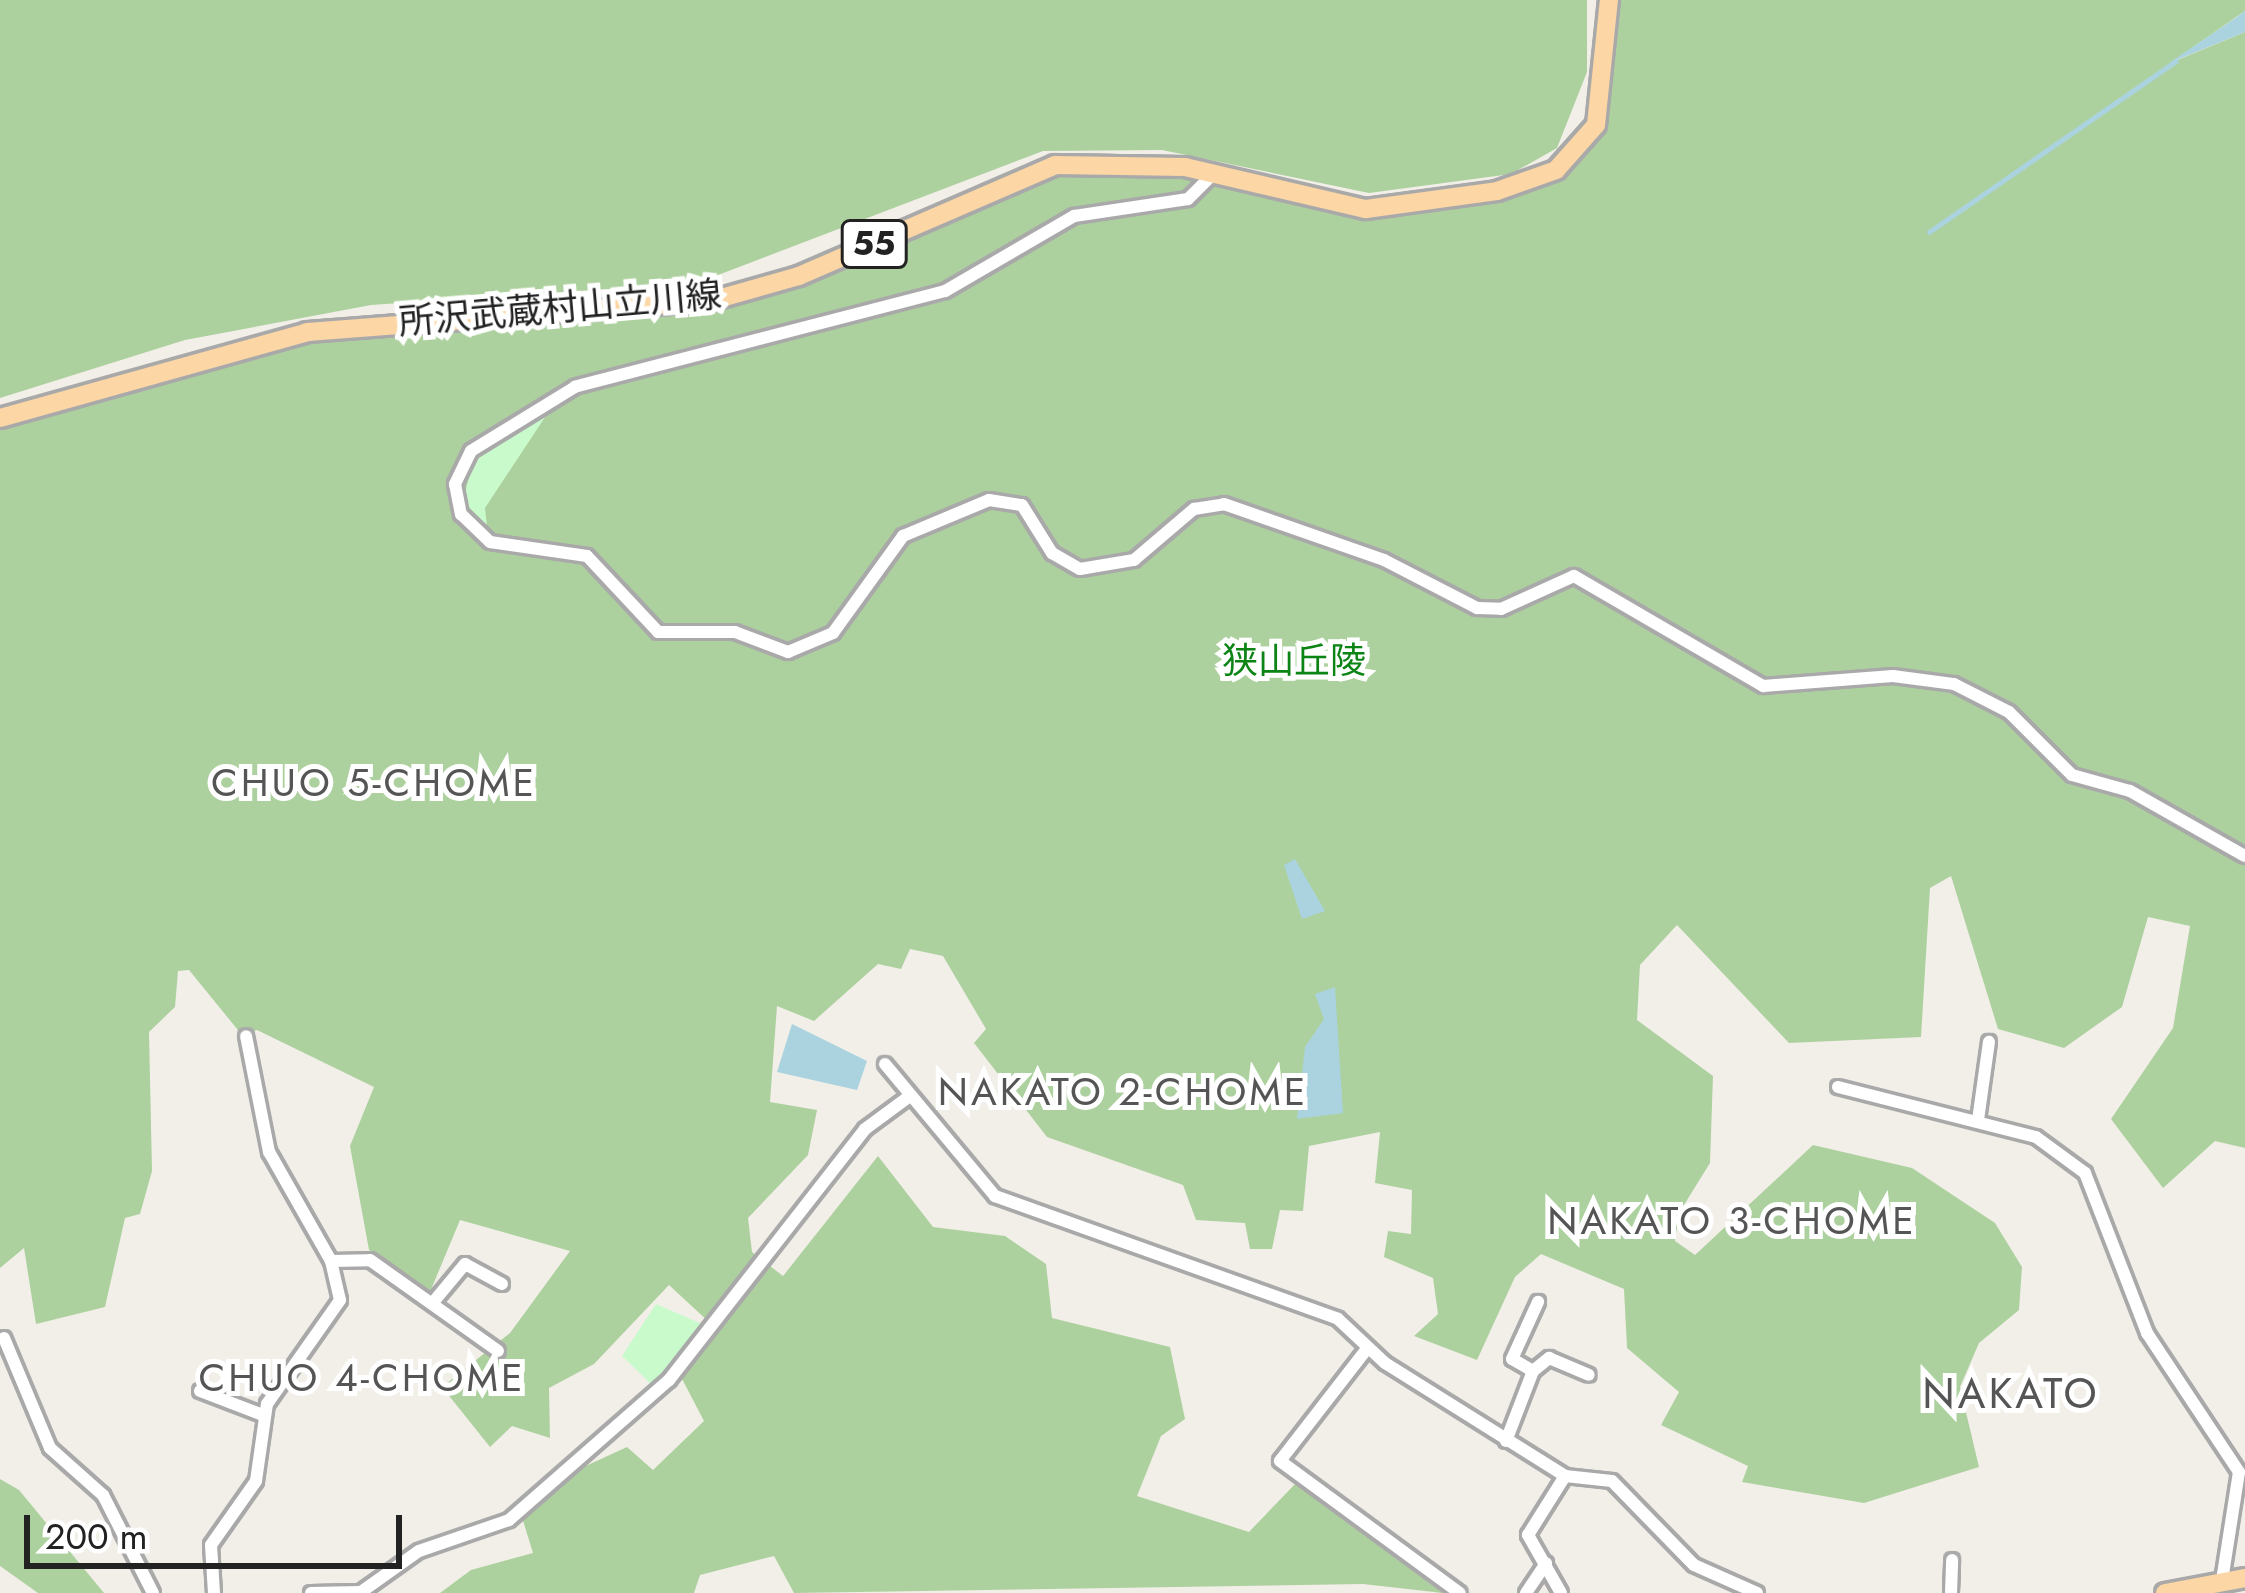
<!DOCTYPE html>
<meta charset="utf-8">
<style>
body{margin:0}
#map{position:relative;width:2245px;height:1593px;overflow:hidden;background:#f2efe9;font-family:Jost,"Noto Sans JP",sans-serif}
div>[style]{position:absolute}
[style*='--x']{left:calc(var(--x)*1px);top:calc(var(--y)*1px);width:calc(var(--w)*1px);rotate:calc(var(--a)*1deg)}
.forest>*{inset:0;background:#add19e}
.park>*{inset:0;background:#c8facc}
.water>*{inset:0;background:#aad3df}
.stream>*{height:4.5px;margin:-2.25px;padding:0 2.25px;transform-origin:2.25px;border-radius:2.25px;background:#aad3df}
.roads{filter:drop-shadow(3px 0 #a9a9a9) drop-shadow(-3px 0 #a9a9a9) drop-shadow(0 3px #a9a9a9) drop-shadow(0 -3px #a9a9a9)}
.street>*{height:12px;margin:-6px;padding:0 6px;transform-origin:6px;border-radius:6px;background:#fff}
.primary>*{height:18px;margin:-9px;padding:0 9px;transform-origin:9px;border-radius:9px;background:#fcd6a4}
span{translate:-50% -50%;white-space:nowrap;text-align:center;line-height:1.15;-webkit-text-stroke:10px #fff;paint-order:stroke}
.shield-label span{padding:3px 9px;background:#fff;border:3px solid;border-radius:9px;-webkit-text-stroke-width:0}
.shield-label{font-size:33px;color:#222;font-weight:700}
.street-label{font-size:36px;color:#222}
.park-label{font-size:36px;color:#0c8416}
.neighbourhood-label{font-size:39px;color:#555;letter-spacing:3px}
.quarter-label{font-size:42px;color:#555;letter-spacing:3px}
.scale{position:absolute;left:24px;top:1515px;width:378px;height:54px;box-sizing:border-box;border:6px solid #222;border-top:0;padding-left:15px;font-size:36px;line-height:42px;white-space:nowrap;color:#222;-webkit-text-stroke:9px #fff;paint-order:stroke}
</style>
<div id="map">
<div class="forest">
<i style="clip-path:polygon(0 0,1587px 0,1587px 72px,1557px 148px,1511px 174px,1369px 193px,1162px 150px,1043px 151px,697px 283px,371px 305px,185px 340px,0 398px)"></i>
<i style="clip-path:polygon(1609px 0,2245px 0,2245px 11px,2170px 63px,2245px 32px,2245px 1148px,2215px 1141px,2163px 1188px,2111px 1119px,2173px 1028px,2190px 926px,2148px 917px,2122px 1007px,2064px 1048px,1998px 1029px,1951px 876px,1930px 888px,1921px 1037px,1789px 1043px,1677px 925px,1640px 965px,1637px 1020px,1713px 1076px,1710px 1163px,1679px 1213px,1675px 1241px,1695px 1255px,1813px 1145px,1912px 1168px,1995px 1223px,2022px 1267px,2019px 1310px,1979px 1343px,1960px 1387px,1979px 1467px,1864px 1503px,1742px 1482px,1748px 1466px,1661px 1425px,1679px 1392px,1627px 1348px,1624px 1289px,1541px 1254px,1515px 1277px,1477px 1360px,1414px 1336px,1438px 1314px,1433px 1278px,1384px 1257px,1388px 1231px,1411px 1234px,1412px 1190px,1375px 1183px,1380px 1132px,1309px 1146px,1303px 1211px,1280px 1210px,1272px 1249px,1250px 1249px,1245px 1223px,1196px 1220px,1183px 1185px,1047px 1137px,974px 1043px,986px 1029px,943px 956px,910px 949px,901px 969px,878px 964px,814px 1021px,777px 1006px,770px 1102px,817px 1110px,808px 1155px,748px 1218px,752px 1252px,783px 1276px,878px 1156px,933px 1227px,1005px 1236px,1046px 1264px,1052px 1318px,1170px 1347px,1185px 1419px,1161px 1436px,1137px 1496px,1249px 1532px,1295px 1484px,1443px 1593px,1363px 1584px,794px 1593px,774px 1556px,700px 1575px,694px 1593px,440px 1593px,471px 1570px,533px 1553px,521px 1514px,564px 1476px,627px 1447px,653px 1470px,704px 1421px,681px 1377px,710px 1323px,669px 1285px,594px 1364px,549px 1388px,550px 1438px,512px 1426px,490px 1447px,442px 1387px,510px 1333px,570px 1251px,460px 1220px,430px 1292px,369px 1250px,350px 1146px,374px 1087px,257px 1030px,242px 1035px,189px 970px,178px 971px,175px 1007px,149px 1032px,152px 1171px,140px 1214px,125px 1218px,105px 1307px,36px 1324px,24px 1248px,0 1268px,0 418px,307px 332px,711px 301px,799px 276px,1023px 173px,1155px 163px,1334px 205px,1532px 182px,1596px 125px)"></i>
<i style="clip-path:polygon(0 1479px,19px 1490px,104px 1593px,38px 1593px,0 1566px)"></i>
</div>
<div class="park">
<i style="clip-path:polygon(551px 408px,485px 508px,488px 535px,463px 503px,473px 458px)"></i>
<i style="clip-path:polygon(656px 1304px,702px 1324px,654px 1387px,622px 1356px)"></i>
</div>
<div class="water">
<i style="clip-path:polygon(2245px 11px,2245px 32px,2169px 63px,2237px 17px)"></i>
<i style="clip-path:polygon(1295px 859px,1325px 911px,1302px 919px,1284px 865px)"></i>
<i style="clip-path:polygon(1335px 987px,1343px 1113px,1297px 1119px,1305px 1047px,1324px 1019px,1315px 994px)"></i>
<i style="clip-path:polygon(792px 1024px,867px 1061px,857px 1090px,777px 1072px)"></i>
</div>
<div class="stream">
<i style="--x:1929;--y:232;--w:300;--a:-34.7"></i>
</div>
<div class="roads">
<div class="street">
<i style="--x:1214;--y:173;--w:37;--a:135"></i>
<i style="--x:1188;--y:199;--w:115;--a:171.5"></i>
<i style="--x:1074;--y:216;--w:149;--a:149.8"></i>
<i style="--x:945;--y:291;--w:382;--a:165.5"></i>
<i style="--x:575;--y:387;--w:122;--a:148.4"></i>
<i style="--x:471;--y:451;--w:37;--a:116"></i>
<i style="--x:455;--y:484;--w:31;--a:79"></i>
<i style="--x:461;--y:514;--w:40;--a:44"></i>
<i style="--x:490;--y:542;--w:98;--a:8.2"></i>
<i style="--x:587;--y:556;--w:104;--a:46.9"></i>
<i style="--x:658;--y:632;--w:77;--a:0"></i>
<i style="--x:735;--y:632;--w:57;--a:20.7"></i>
<i style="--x:788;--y:652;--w:49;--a:-22.9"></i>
<i style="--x:833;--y:633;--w:120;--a:-54.2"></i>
<i style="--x:903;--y:536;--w:93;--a:-22.7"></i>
<i style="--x:989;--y:500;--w:33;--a:9"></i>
<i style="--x:1022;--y:505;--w:57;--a:58"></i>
<i style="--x:1052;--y:553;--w:32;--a:30"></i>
<i style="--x:1080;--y:569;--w:55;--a:-9.5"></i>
<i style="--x:1134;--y:560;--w:79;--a:-40.4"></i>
<i style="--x:1194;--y:509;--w:30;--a:-9"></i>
<i style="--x:1224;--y:504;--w:170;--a:19.3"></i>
<i style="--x:1384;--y:560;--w:105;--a:27.3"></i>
<i style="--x:1477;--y:608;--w:24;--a:2"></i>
<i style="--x:1501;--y:609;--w:80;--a:-24.3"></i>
<i style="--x:1574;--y:576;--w:219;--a:30.2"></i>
<i style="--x:1763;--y:686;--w:130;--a:-4.4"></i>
<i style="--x:1893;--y:676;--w:62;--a:7.5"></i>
<i style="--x:1954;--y:684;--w:62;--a:27"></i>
<i style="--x:2009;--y:712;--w:89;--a:45"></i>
<i style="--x:2072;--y:775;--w:60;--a:15.4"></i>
<i style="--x:2130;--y:791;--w:132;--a:29.5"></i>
<i style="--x:885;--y:1064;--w:172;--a:50.2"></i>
<i style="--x:995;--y:1196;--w:364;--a:19.7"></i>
<i style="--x:1338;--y:1319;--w:64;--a:43.1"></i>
<i style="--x:1385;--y:1363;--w:213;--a:32.1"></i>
<i style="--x:1565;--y:1476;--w:47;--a:6.1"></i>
<i style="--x:1612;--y:1481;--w:117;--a:45.7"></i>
<i style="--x:1694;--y:1565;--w:69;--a:24"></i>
<i style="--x:1838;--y:1087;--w:204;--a:14.2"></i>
<i style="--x:2036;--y:1137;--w:61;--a:36.3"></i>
<i style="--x:2085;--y:1173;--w:172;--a:68.8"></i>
<i style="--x:2147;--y:1333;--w:167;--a:56.5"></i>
<i style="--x:2239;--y:1472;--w:110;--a:98.9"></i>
<i style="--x:1978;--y:1120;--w:79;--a:-82"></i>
<i style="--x:331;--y:1261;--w:39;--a:-1"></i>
<i style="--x:370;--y:1260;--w:157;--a:35.4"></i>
<i style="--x:435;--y:1300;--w:47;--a:-50.2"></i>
<i style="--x:465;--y:1264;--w:42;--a:28.4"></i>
<i style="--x:4;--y:1338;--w:119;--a:67.3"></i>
<i style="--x:50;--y:1448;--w:71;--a:41.6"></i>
<i style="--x:103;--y:1495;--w:110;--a:63"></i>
<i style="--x:1366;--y:1350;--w:140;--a:127.8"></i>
<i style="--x:1280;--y:1461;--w:223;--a:36.3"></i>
<i style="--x:1533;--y:1371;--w:24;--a:-150"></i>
<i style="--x:1512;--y:1359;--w:63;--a:-65.5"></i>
<i style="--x:200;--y:1391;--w:67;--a:20.9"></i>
<i style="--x:1506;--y:1441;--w:75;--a:-68.9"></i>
<i style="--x:1533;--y:1371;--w:21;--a:-39"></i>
<i style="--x:1549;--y:1358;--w:43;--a:23"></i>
<i style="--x:214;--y:1593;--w:48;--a:-93.6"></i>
<i style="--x:211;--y:1545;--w:78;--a:-54.9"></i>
<i style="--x:256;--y:1481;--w:78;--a:-81.9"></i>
<i style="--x:267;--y:1404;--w:127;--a:-54.9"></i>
<i style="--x:340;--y:1300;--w:40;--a:-103"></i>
<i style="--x:331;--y:1261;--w:125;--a:-119.6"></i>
<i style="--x:269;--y:1152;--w:118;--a:-101.2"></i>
<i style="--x:311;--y:1593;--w:50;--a:-1.1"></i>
<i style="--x:361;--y:1592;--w:71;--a:-35.3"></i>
<i style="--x:419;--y:1551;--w:95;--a:-19"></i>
<i style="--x:509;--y:1520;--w:213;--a:-41.2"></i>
<i style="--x:669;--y:1380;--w:318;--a:-52"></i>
<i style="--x:865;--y:1129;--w:52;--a:-36.4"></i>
<i style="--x:1526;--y:1593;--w:36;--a:-56"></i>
<i style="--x:1561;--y:1593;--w:67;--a:-119.6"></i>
<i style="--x:1528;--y:1535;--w:70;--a:-57.9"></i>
<i style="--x:1951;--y:1593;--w:33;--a:-88"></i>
</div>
<div class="primary">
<i style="--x:0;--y:418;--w:319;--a:-15.6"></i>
<i style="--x:307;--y:332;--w:405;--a:-4.4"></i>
<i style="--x:711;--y:301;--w:91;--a:-15.9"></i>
<i style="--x:799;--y:276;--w:279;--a:-23.4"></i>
<i style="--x:1055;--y:165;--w:130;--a:0.9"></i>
<i style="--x:1185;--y:167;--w:186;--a:13.1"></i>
<i style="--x:1366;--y:209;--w:132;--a:-7.8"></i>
<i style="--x:1497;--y:191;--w:63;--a:-19.6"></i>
<i style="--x:1556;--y:170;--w:60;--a:-48.4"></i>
<i style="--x:1596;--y:125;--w:126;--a:-84.1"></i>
<i style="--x:2165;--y:1593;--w:81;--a:-10.6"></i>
</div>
</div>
<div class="shield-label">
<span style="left:874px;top:244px">55</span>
</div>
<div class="street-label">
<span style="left:560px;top:308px;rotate:-5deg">所沢武蔵村山立川線</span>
</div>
<div class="park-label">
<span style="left:1294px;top:661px">狭山丘陵</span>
</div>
<div class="neighbourhood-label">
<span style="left:374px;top:783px">CHUO 5-CHOME</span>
<span style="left:1123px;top:1092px">NAKATO 2-CHOME</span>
<span style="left:1732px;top:1221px">NAKATO 3-CHOME</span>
<span style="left:362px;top:1378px">CHUO 4-CHOME</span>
</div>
<div class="quarter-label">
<span style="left:2011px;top:1394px">NAKATO</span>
</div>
<div class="scale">200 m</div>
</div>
